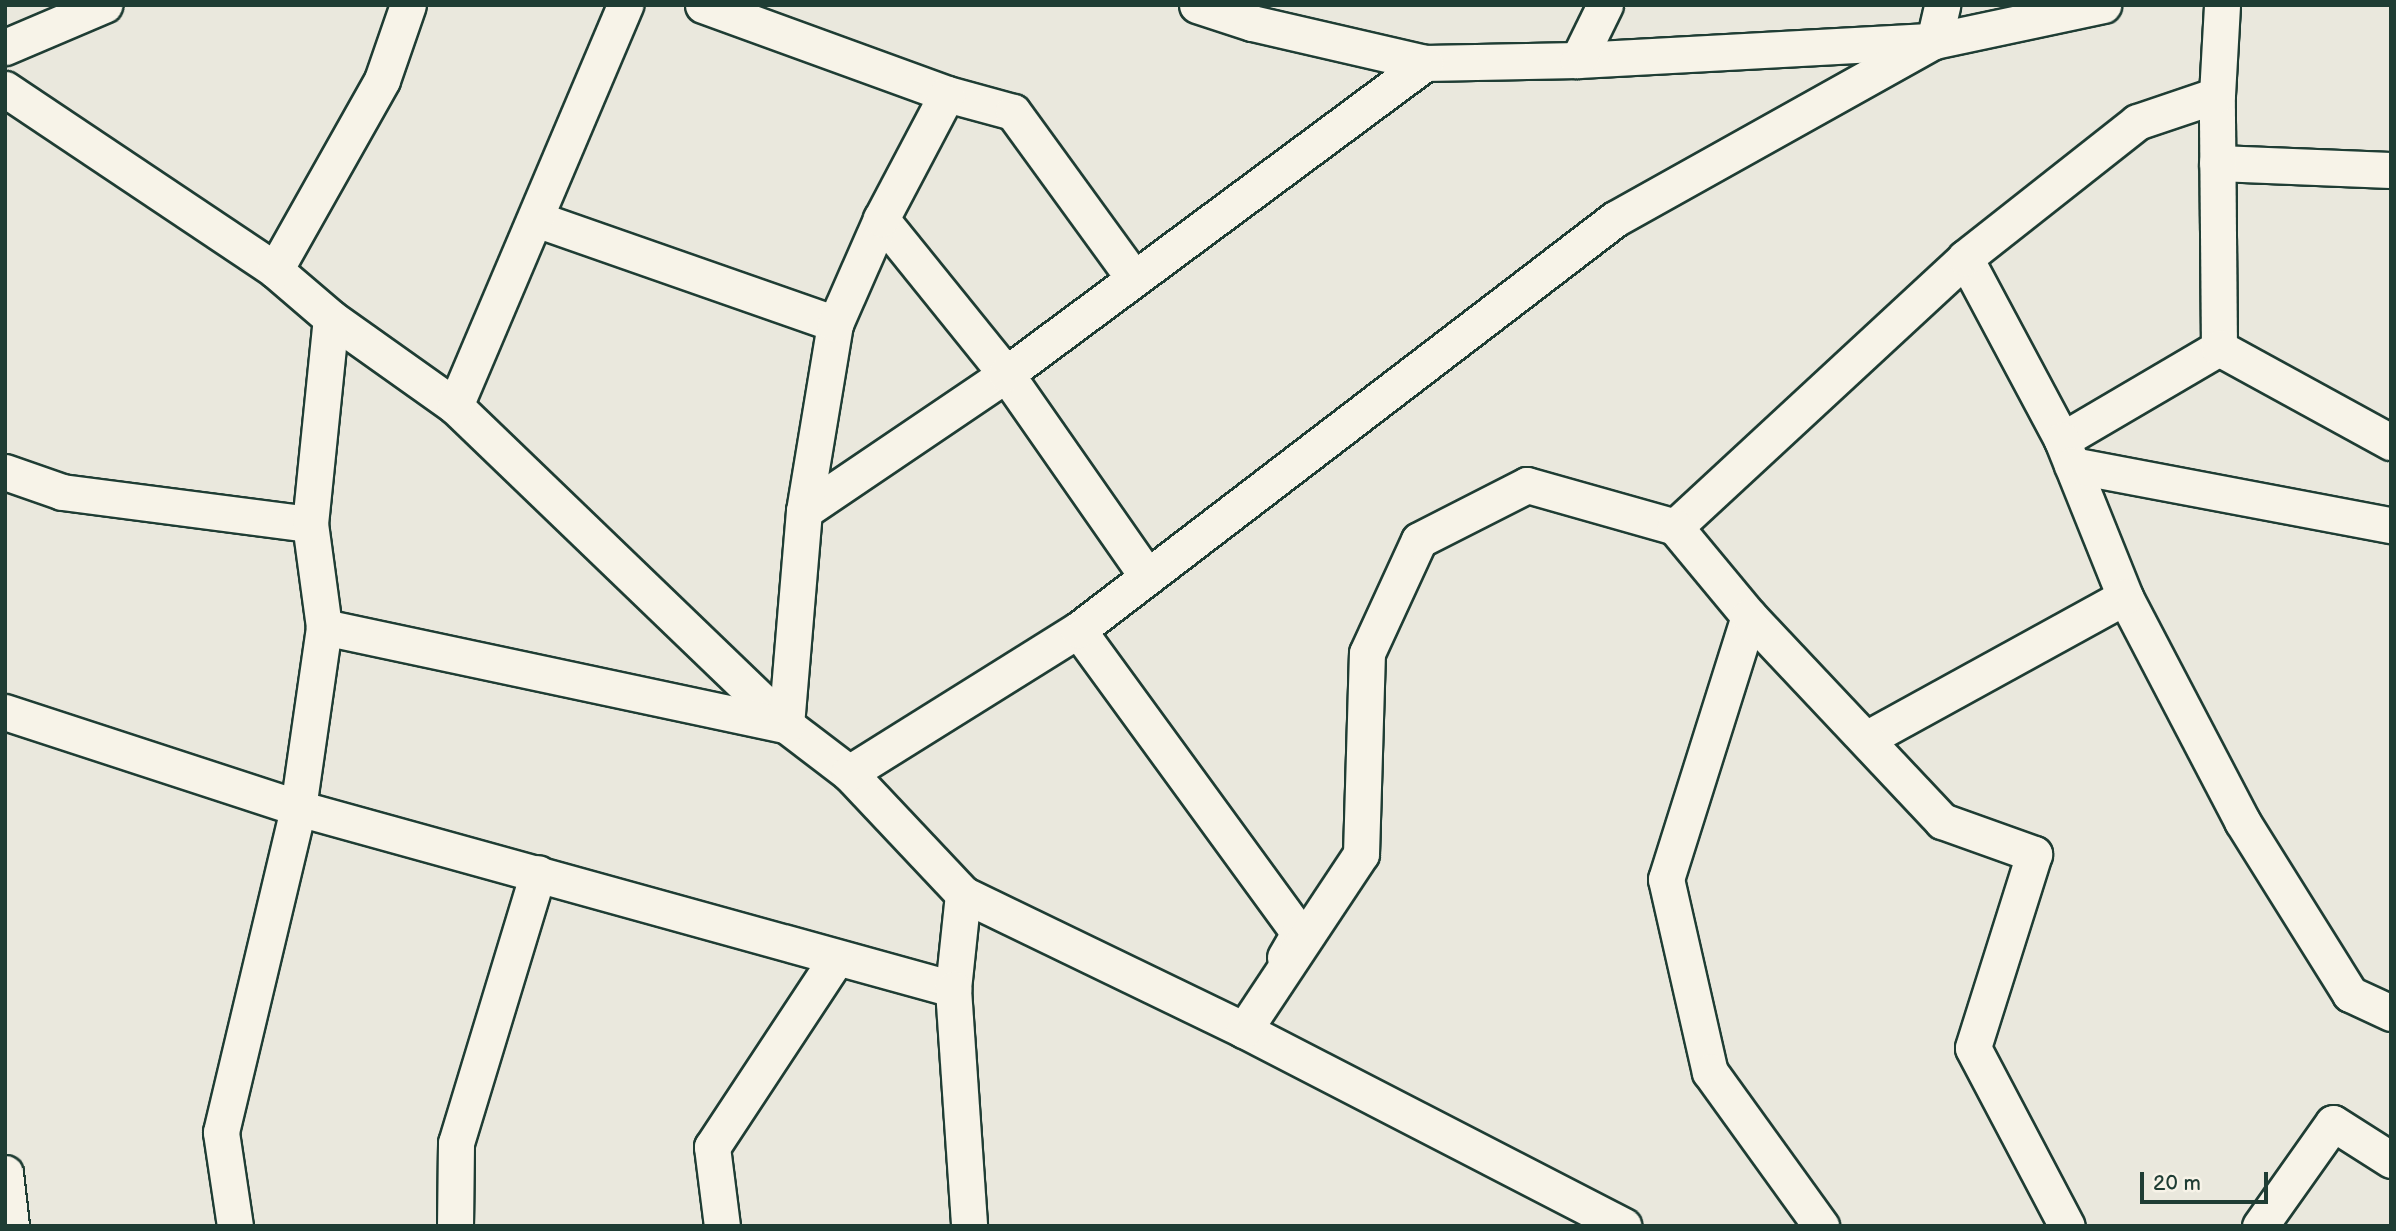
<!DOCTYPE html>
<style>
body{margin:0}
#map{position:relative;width:2396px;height:1231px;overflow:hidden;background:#eae8dd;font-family:"Balsamiq Sans",sans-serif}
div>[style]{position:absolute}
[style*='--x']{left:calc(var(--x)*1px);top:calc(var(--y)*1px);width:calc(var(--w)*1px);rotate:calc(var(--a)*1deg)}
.roads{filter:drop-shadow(2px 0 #1f3d34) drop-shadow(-2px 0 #1f3d34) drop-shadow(0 2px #1f3d34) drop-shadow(0 -2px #1f3d34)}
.minor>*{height:35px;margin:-17.5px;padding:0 17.5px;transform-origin:17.5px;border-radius:17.5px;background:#f7f3e8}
span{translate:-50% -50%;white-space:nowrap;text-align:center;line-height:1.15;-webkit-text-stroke:7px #f7f3e8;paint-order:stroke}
.frame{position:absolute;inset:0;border:7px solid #1f3d34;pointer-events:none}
.scale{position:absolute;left:2140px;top:1172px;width:128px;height:32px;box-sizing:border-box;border:4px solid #1f3d34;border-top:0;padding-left:9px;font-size:21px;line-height:24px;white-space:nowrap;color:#1f3d34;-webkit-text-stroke:5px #f7f3e8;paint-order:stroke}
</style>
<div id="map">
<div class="roads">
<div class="minor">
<i style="--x:703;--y:5;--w:260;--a:20"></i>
<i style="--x:947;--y:94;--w:68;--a:15.3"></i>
<i style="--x:1013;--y:112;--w:204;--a:54"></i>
<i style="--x:1197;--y:5;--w:58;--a:18.1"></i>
<i style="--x:1252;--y:23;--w:178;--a:13"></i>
<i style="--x:1425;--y:63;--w:153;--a:-1.1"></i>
<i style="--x:1578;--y:60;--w:357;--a:-3.1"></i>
<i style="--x:1934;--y:41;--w:173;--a:-12"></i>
<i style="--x:5;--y:47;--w:108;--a:-23"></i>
<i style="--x:1578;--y:60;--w:61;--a:-63.9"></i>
<i style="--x:5;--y:89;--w:325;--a:33.8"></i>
<i style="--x:275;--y:270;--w:74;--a:40.6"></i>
<i style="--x:331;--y:318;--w:152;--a:35.4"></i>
<i style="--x:455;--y:406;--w:460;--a:43.9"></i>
<i style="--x:786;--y:725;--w:79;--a:37.3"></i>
<i style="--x:849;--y:773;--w:166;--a:46.7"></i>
<i style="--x:963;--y:894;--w:312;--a:25.8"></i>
<i style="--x:1244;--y:1030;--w:427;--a:27.3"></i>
<i style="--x:2217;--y:163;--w:174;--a:2.3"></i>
<i style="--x:536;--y:219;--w:317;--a:19.3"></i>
<i style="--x:881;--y:219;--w:199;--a:51.1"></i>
<i style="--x:1006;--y:374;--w:245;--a:55.1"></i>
<i style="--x:1965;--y:258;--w:206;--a:61.9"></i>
<i style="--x:2062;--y:440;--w:182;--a:-30.4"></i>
<i style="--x:2219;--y:348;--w:253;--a:-90.5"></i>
<i style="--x:275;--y:270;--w:218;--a:-60.6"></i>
<i style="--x:382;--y:80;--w:79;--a:-70.9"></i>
<i style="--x:2219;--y:348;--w:196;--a:28.7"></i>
<i style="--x:455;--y:406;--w:436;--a:-67"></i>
<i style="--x:2062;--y:440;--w:169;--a:68.1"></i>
<i style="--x:2125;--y:597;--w:253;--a:62.4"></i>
<i style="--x:2242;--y:821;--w:204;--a:58"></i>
<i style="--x:2350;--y:994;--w:45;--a:24.9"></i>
<i style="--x:2072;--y:465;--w:325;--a:10.7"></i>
<i style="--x:5;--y:472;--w:60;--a:19.3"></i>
<i style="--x:62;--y:492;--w:250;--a:7.4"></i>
<i style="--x:804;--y:511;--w:244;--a:-34.1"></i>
<i style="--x:1006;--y:374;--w:522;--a:-36.58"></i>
<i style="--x:1675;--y:527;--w:396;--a:-42.8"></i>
<i style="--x:1965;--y:258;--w:219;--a:-38.3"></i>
<i style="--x:2137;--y:122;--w:84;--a:-18.6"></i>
<i style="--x:2217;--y:95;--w:90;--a:-86.8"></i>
<i style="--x:1749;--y:616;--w:276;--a:107.5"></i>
<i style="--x:1666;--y:879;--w:198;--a:77.2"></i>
<i style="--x:1710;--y:1072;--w:190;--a:54.2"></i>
<i style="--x:324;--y:627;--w:472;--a:12"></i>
<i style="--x:786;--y:725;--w:215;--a:-85.2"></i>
<i style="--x:804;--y:511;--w:190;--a:-80.6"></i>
<i style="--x:835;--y:324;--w:115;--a:-66.3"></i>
<i style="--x:881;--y:219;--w:141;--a:-62.2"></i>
<i style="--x:1078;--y:630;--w:375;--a:53.9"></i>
<i style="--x:1299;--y:933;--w:28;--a:120"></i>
<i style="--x:5;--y:712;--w:308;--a:18.1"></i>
<i style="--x:298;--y:808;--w:680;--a:15.45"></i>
<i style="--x:953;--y:989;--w:96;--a:-84"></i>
<i style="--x:1868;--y:738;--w:293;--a:-28.8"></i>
<i style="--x:849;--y:773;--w:270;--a:-32"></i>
<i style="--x:1078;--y:630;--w:676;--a:-37.43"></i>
<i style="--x:1615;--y:219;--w:365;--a:-29.2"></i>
<i style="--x:1934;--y:41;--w:37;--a:-77"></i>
<i style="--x:953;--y:989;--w:238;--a:86.1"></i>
<i style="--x:1244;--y:1030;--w:211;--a:-56.4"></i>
<i style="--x:1361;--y:854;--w:201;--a:-88.3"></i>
<i style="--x:1367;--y:653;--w:124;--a:-65.3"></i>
<i style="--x:1419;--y:540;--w:121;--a:-27"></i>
<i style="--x:1527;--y:485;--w:154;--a:15.8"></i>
<i style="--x:1675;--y:527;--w:116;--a:50.3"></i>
<i style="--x:1749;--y:616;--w:282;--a:46.7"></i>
<i style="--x:1942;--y:821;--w:98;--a:19.7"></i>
<i style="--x:2034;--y:854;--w:203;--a:107.5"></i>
<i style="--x:1973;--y:1048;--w:201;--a:62.2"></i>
<i style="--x:5;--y:1173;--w:53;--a:83.5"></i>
<i style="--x:235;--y:1226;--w:95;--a:-98.5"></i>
<i style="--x:221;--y:1132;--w:333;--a:-76.6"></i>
<i style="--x:298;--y:808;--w:183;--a:-81.8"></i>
<i style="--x:324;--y:627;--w:104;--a:-97.7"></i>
<i style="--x:310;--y:524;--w:207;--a:-84.2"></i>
<i style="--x:455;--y:1226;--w:83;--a:-89.3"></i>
<i style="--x:456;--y:1143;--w:282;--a:-73.1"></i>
<i style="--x:722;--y:1226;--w:80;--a:-97.2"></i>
<i style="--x:712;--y:1147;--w:225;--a:-56.6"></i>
<i style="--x:2260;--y:1226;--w:126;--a:-54.7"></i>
<i style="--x:2333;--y:1123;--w:69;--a:32.5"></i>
</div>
</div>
<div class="frame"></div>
<div class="scale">20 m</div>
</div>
